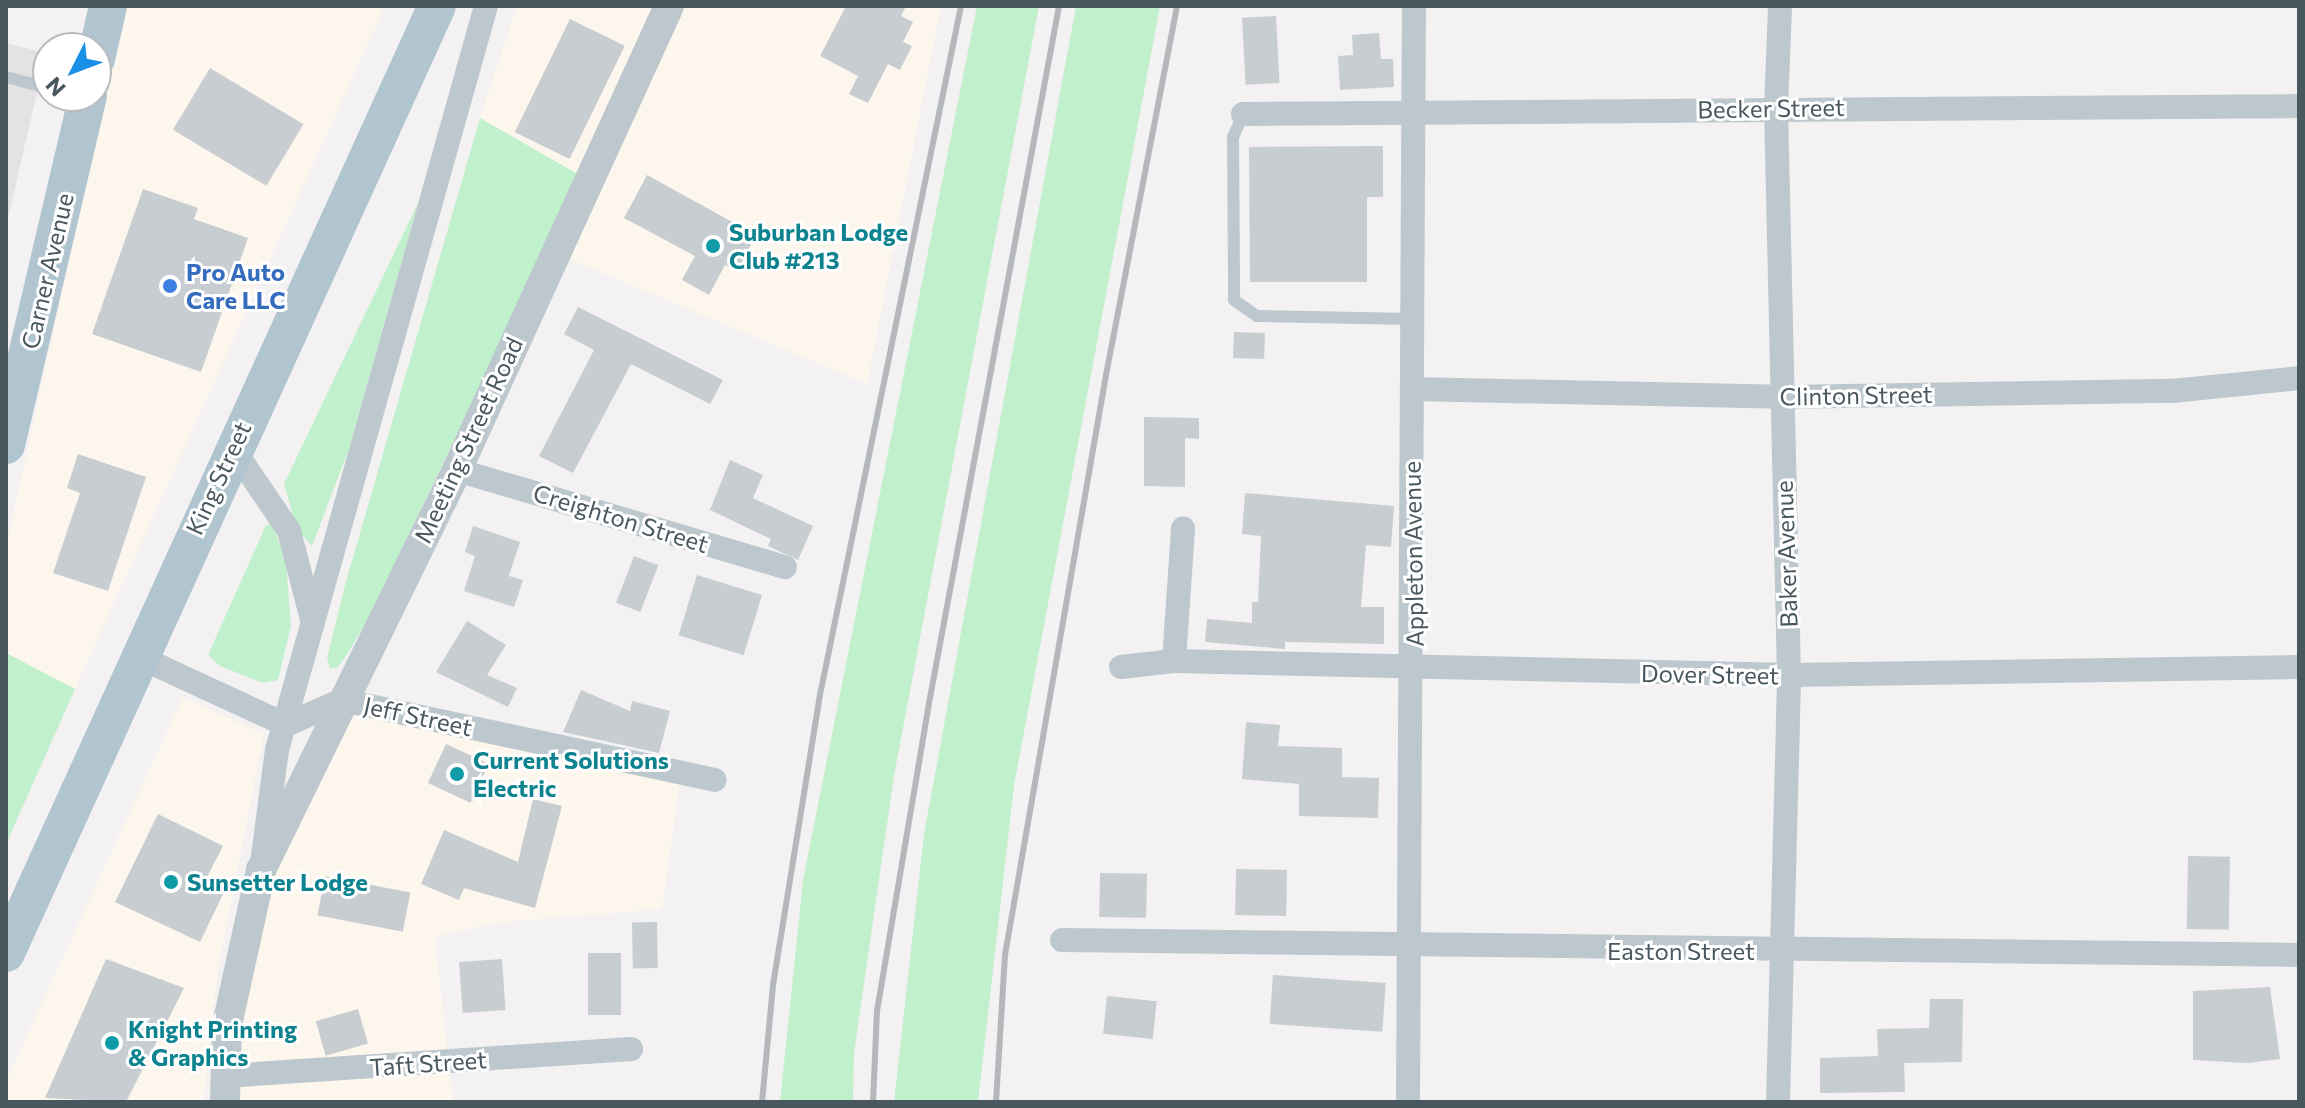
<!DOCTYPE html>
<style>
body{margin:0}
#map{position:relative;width:2305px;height:1108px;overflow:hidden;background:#f4f1f2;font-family:Commissioner,sans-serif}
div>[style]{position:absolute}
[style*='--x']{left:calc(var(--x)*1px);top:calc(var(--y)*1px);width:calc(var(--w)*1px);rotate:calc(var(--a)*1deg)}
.commercial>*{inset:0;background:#fdf6ed}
.education>*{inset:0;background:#e5e2e4}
.green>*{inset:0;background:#c1f0cd}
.building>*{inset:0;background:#c8cdd1;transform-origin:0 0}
.service>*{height:12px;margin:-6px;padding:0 6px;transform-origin:6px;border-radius:6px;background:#bdc8ce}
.minor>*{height:24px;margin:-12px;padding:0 12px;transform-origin:12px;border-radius:12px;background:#bdc8ce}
.tertiary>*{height:30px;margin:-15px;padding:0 15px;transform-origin:15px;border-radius:15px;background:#bdc8ce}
.primary>*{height:38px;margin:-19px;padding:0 19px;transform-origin:19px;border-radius:19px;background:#b1c5d0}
.rail>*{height:6px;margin:-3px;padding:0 3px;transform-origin:3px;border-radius:3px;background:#b4b8bc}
.dots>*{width:22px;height:22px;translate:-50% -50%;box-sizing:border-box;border:4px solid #fff;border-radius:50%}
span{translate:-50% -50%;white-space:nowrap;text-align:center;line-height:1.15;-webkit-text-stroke:6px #fff;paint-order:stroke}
.street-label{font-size:24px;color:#49585f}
.culture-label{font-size:24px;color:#0d838f;font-weight:700}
.left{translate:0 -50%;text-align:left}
.shop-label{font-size:24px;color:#366cbe;font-weight:700}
.frame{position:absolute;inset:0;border:8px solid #49585f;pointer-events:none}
.north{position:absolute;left:32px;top:32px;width:80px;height:80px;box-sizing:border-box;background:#fff;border:2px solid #b6bcbf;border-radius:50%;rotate:228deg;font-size:22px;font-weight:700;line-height:32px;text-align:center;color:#49585f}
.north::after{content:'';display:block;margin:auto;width:28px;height:36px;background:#1990e6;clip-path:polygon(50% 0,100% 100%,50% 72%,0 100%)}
</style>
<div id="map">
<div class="commercial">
<i style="clip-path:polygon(125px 6px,385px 6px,75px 689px,6px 653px,6px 547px)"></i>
<i style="clip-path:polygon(517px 6px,941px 6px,867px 384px,555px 253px,588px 180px,480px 118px)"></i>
<i style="clip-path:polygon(183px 697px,264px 734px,217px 975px,204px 1102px,6px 1102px,6px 1081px)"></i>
<i style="clip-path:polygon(342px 700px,681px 772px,662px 909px,494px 923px,435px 937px,453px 1102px,225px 1102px,261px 870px)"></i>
</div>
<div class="education">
<i style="clip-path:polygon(6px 43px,46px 53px,6px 227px)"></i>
</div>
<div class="green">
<i style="clip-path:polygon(977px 6px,1039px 6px,894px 776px,854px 1053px,853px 1102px,780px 1102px,803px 880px)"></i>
<i style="clip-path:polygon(1076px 6px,1160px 6px,1014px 786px,978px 1102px,894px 1102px,924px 834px)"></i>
<i style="clip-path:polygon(480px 118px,581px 176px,369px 617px,346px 656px,337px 668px,330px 668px,327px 658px,345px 585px)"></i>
<i style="clip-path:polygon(418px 203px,349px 449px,312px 546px,297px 529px,284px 484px)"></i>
<i style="clip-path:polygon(266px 525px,273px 525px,286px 562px,291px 626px,278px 680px,263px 683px,220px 666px,208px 655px)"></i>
<i style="clip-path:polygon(6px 653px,75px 689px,6px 844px)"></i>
</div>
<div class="building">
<i style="clip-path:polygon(846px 6px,906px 6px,901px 16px,913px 22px,903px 42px,912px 46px,900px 70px,888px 64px,868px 103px,849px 94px,858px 76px,820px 56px)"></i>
<i style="left:1276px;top:16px;width:67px;height:34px;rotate:87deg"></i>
<i style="left:570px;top:19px;width:61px;height:126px;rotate:26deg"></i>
<i style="clip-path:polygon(1379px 33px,1381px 59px,1393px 59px,1394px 87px,1340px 90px,1338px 56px,1353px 55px,1352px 35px)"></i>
<i style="left:210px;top:68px;width:109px;height:72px;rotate:31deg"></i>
<i style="clip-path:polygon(1383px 146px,1383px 197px,1367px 197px,1367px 282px,1250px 282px,1249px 147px)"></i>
<i style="clip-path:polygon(647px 175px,756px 235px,737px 271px,725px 265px,709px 295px,682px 280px,695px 256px,624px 218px)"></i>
<i style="clip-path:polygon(143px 189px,198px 208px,194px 219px,248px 238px,201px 372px,92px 334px)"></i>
<i style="clip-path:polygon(578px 307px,723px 380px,710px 404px,631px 364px,573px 473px,539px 456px,594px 350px,564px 334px)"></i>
<i style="left:1234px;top:332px;width:31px;height:26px;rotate:2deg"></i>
<i style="clip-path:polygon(1144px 417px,1199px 418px,1199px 439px,1185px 438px,1185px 487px,1144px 486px)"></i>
<i style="clip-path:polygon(78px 454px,146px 477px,108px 591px,53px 573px,80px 493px,67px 488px)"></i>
<i style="clip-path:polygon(730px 460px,763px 475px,753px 498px,813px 526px,798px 560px,768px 546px,771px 539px,710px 510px)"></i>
<i style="clip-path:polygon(1245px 493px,1394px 506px,1391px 547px,1366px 545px,1361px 607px,1384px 607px,1384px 644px,1285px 642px,1285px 649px,1205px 642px,1207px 619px,1252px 623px,1252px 602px,1258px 602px,1261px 536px,1242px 534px)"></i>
<i style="clip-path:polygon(473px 526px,520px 542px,509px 576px,523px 580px,514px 607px,464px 591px,475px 556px,465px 552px)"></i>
<i style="left:634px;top:556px;width:26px;height:50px;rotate:21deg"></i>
<i style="left:697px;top:575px;width:68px;height:63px;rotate:17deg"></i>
<i style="clip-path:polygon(467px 621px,506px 645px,487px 675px,517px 688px,508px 707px,436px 672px)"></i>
<i style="clip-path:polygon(581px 690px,630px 711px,632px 701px,670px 711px,659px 753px,563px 732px)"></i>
<i style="clip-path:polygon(1246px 722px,1280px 725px,1278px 746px,1342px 748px,1342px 777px,1379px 778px,1378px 818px,1299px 816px,1299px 784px,1242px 779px)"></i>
<i style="left:446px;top:744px;width:47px;height:43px;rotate:25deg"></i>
<i style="clip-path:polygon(533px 799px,562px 806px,535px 908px,464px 888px,459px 900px,421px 884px,444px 830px,518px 862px)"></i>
<i style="clip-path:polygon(158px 814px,223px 846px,207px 877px,227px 886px,200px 942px,115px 902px)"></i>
<i style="left:2188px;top:856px;width:42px;height:73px;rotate:1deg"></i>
<i style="left:1236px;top:869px;width:51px;height:46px;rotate:1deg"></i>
<i style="left:1100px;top:873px;width:47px;height:44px;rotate:1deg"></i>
<i style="left:325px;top:876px;width:87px;height:40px;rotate:11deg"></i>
<i style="left:657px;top:922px;width:46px;height:25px;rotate:89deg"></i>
<i style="left:588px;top:953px;width:33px;height:62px"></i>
<i style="clip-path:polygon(106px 959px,184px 988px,126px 1102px,45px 1098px)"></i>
<i style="left:502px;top:959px;width:51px;height:43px;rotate:86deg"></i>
<i style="left:1273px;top:975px;width:113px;height:49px;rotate:4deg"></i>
<i style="clip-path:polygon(2270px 987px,2280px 1059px,2247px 1063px,2193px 1060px,2193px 991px)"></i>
<i style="left:1107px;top:996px;width:50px;height:38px;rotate:6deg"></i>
<i style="clip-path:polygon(1930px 999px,1963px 999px,1962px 1062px,1904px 1063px,1905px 1092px,1820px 1093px,1820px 1058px,1878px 1056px,1877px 1029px,1929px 1028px)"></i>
<i style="left:358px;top:1009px;width:36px;height:44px;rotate:74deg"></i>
</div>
<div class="service">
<i style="--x:6;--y:77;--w:43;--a:14.7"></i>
<i style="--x:1243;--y:114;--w:25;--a:113"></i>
<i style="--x:1233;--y:137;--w:163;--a:89.6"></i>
<i style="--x:1234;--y:300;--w:28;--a:35"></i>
<i style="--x:1257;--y:316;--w:155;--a:1.1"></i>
</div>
<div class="minor">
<i style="--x:1243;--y:114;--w:1056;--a:-0.43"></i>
<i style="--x:1412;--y:389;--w:369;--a:1.2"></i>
<i style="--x:1781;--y:397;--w:391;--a:-0.9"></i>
<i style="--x:2172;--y:391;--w:128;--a:-5.8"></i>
<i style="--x:232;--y:447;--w:102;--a:55.8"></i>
<i style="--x:289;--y:531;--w:95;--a:75.4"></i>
<i style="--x:457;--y:470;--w:342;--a:16.5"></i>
<i style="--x:137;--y:656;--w:164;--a:24.8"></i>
<i style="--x:286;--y:725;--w:61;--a:-24.1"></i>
<i style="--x:342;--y:700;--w:381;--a:12.1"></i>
<i style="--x:1174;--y:661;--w:133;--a:-86.1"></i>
<i style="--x:1121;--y:667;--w:53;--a:-6.5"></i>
<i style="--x:1174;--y:661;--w:615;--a:1.3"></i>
<i style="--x:1789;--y:675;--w:510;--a:-0.9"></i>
<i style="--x:263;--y:856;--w:107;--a:-82.5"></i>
<i style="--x:277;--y:750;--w:773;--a:-74.31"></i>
<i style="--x:1062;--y:940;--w:1237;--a:0.69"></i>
<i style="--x:225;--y:1076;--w:407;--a:-3.8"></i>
<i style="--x:1408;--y:1102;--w:1096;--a:-89.69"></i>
<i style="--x:1778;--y:1102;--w:427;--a:-88.5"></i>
<i style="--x:1789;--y:675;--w:568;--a:-91.31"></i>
<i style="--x:1776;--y:107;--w:101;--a:-87.7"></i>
</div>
<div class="tertiary">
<i style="--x:225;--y:1102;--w:77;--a:-88.5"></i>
<i style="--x:227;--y:1025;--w:159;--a:-77.6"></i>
<i style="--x:261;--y:870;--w:445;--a:-63.9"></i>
<i style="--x:457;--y:470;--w:510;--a:-65.44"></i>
</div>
<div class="primary">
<i style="--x:96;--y:59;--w:54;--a:-77.2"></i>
<i style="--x:6;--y:445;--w:359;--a:-76.8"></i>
<i style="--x:6;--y:953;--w:1040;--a:-65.53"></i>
</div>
<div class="rail">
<i style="--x:762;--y:1102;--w:118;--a:-84.6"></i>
<i style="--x:773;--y:985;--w:299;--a:-80.8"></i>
<i style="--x:821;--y:690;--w:698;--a:-78.43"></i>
<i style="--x:873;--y:1102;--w:91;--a:-87.5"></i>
<i style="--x:877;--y:1011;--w:312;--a:-80.4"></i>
<i style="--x:929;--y:703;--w:709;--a:-79.43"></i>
<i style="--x:996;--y:1102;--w:147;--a:-86.5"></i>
<i style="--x:1005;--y:955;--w:589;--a:-80.12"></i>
<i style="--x:1106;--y:375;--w:376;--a:-79.1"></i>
</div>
<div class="dots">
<i style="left:713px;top:246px;background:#0f9aa8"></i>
<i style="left:170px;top:286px;background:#3f7fe0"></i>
<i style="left:457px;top:774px;background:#0f9aa8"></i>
<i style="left:171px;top:882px;background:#0f9aa8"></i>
<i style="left:112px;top:1043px;background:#0f9aa8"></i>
</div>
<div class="street-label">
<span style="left:1771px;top:108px;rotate:-1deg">Becker Street</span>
<span style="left:47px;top:271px;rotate:-77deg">Carner Avenue</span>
<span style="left:1856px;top:395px;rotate:-1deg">Clinton Street</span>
<span style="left:468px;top:440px;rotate:-65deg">Meeting Street Road</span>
<span style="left:218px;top:478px;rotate:-65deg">King Street</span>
<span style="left:621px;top:518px;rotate:17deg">Creighton Street</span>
<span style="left:1413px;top:554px;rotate:-91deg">Appleton Avenue</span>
<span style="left:1786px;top:554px;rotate:-92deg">Baker Avenue</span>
<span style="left:1710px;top:674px;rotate:1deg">Dover Street</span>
<span style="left:418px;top:716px;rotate:12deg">Jeff Street</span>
<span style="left:1681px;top:951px">Easton Street</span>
<span style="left:428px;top:1063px;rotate:-4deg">Taft Street</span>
</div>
<div class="culture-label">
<span class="left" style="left:729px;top:246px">Suburban Lodge<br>Club #213</span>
<span class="left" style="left:473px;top:774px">Current Solutions<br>Electric</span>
<span class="left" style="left:187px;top:882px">Sunsetter Lodge</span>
<span class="left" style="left:128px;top:1043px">Knight Printing<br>&amp; Graphics</span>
</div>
<div class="shop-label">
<span class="left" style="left:186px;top:286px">Pro Auto<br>Care LLC</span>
</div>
<div class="frame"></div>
<div class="north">N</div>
</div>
